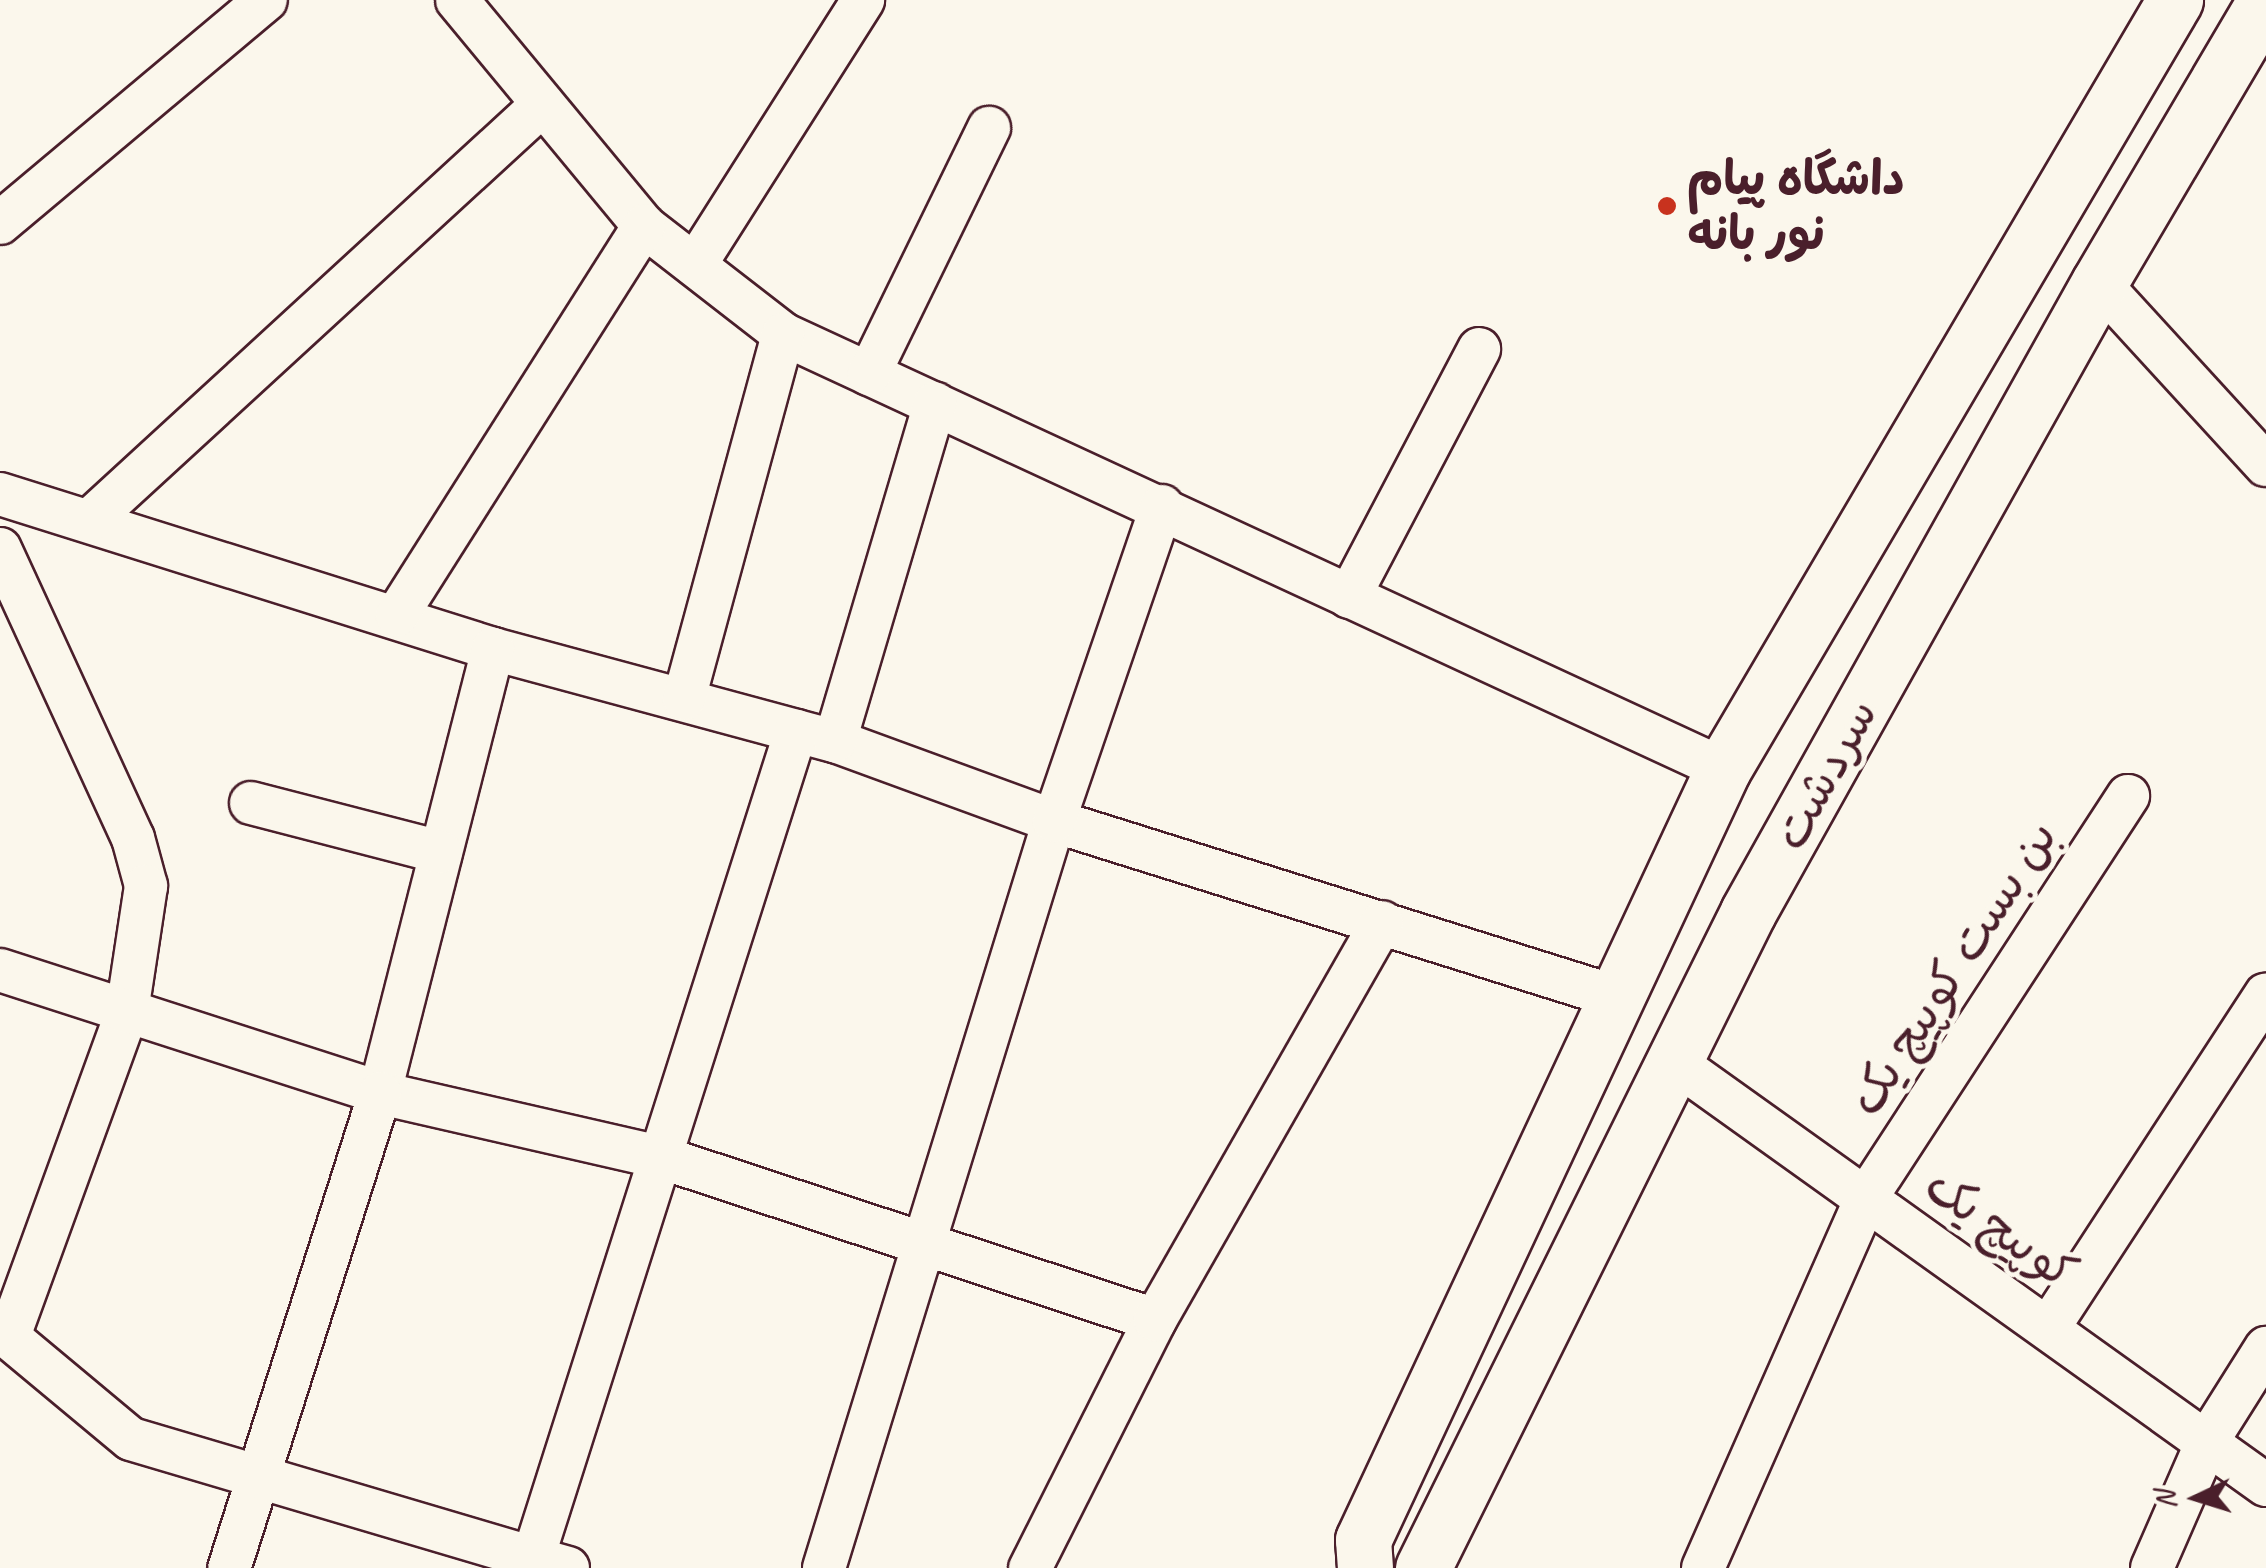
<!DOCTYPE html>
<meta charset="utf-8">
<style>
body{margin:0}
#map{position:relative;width:2266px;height:1568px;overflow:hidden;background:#fbf7ec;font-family:Caveat,"Playpen Sans Arabic",sans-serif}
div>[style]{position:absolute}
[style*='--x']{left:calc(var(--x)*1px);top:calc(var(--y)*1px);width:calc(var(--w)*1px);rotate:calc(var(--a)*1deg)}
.roads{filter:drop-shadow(2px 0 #4a1f2b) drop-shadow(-2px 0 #4a1f2b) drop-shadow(0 2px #4a1f2b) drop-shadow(0 -2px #4a1f2b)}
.minor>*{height:42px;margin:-21px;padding:0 21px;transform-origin:21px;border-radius:21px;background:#fbf7ec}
.major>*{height:55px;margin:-27.5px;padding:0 27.5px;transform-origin:27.5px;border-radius:27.5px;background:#fbf7ec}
.dots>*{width:28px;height:28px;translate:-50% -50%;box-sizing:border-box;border:5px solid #fbf7ec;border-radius:50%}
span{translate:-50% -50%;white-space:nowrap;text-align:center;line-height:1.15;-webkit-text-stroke:10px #fbf7ec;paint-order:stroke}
.poi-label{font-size:48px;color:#4a1f2b;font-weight:700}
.left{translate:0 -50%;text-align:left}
.street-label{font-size:48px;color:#4a1f2b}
.north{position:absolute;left:2146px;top:1448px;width:100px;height:100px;-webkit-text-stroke:8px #fbf7ec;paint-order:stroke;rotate:266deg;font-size:28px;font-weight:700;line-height:40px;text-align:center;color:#4a1f2b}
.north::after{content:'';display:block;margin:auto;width:35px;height:45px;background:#4a1f2b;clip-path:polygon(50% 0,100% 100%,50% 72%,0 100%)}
</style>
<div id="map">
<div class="roads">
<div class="minor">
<i style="--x:457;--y:0;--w:293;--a:50.4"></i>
<i style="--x:644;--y:226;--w:176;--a:37.8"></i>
<i style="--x:783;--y:334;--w:1036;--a:24.83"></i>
<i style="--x:0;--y:223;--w:347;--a:-40"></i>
<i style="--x:695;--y:265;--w:314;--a:-57.6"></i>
<i style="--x:2099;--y:283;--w:247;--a:47.5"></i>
<i style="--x:869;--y:374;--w:274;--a:-64"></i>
<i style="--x:0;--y:494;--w:517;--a:17.45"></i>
<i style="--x:493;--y:649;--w:354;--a:15.1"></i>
<i style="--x:835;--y:741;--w:233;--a:20.1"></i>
<i style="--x:1054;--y:821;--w:586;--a:17.38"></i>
<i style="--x:89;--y:521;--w:616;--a:-42.57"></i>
<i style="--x:0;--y:549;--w:318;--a:65.3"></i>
<i style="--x:133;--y:838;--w:50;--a:74.8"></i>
<i style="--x:146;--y:886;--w:127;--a:98.6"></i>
<i style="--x:127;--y:1012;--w:346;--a:110"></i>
<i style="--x:1349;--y:597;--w:280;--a:-62.3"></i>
<i style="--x:397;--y:615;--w:461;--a:-57.6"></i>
<i style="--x:493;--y:649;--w:458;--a:104.3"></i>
<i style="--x:380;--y:1093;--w:287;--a:12.9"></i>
<i style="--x:660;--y:1157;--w:521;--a:18.23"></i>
<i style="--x:1155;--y:1320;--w:278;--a:116.7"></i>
<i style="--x:684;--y:699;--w:378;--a:-74.8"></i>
<i style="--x:835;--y:741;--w:352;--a:-73.5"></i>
<i style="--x:251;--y:803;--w:196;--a:14.5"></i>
<i style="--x:0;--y:970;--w:399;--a:17.9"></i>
<i style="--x:380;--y:1093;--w:498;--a:107.6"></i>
<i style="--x:1673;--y:1061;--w:729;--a:35.57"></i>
<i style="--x:1155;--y:1320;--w:458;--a:-60.3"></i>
<i style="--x:2049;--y:1327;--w:397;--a:-56.9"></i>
<i style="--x:0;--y:1330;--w:170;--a:39.8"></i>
<i style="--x:131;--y:1439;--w:419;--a:16.5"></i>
<i style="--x:533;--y:1558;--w:10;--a:107"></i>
<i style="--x:568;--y:1568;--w:36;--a:-164"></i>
<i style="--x:533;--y:1558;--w:868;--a:-72.36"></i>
<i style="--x:824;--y:1568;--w:782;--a:-72.89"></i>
<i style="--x:1054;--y:821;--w:333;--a:-71.1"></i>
<i style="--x:1703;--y:1568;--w:404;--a:-66.2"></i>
<i style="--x:1866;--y:1198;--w:480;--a:-56.9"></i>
<i style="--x:2152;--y:1568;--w:140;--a:-66.4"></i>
<i style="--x:2208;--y:1440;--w:109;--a:-57.8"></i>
</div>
<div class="major">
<i style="--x:1365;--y:1568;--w:28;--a:-94"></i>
<i style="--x:1363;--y:1540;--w:851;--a:-64.97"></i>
<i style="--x:1723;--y:769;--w:892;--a:-59.55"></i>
<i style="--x:1423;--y:1568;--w:732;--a:-63.64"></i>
<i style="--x:1748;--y:912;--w:720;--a:-60.84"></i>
<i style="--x:2099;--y:283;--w:329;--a:-59.5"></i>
</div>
</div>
<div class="dots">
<i style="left:1667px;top:206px;background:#c8321e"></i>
</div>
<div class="poi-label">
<span class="left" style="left:1687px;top:206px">داشگاه پیام<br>نور بانه</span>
</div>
<div class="street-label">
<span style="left:1825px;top:774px;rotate:-61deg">سردشت</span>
<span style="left:1953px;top:968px;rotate:-57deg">بن بست کوپیچ یک</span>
<span style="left:2001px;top:1229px;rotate:35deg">کوپیچ یک</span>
</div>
<div class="north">N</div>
</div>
